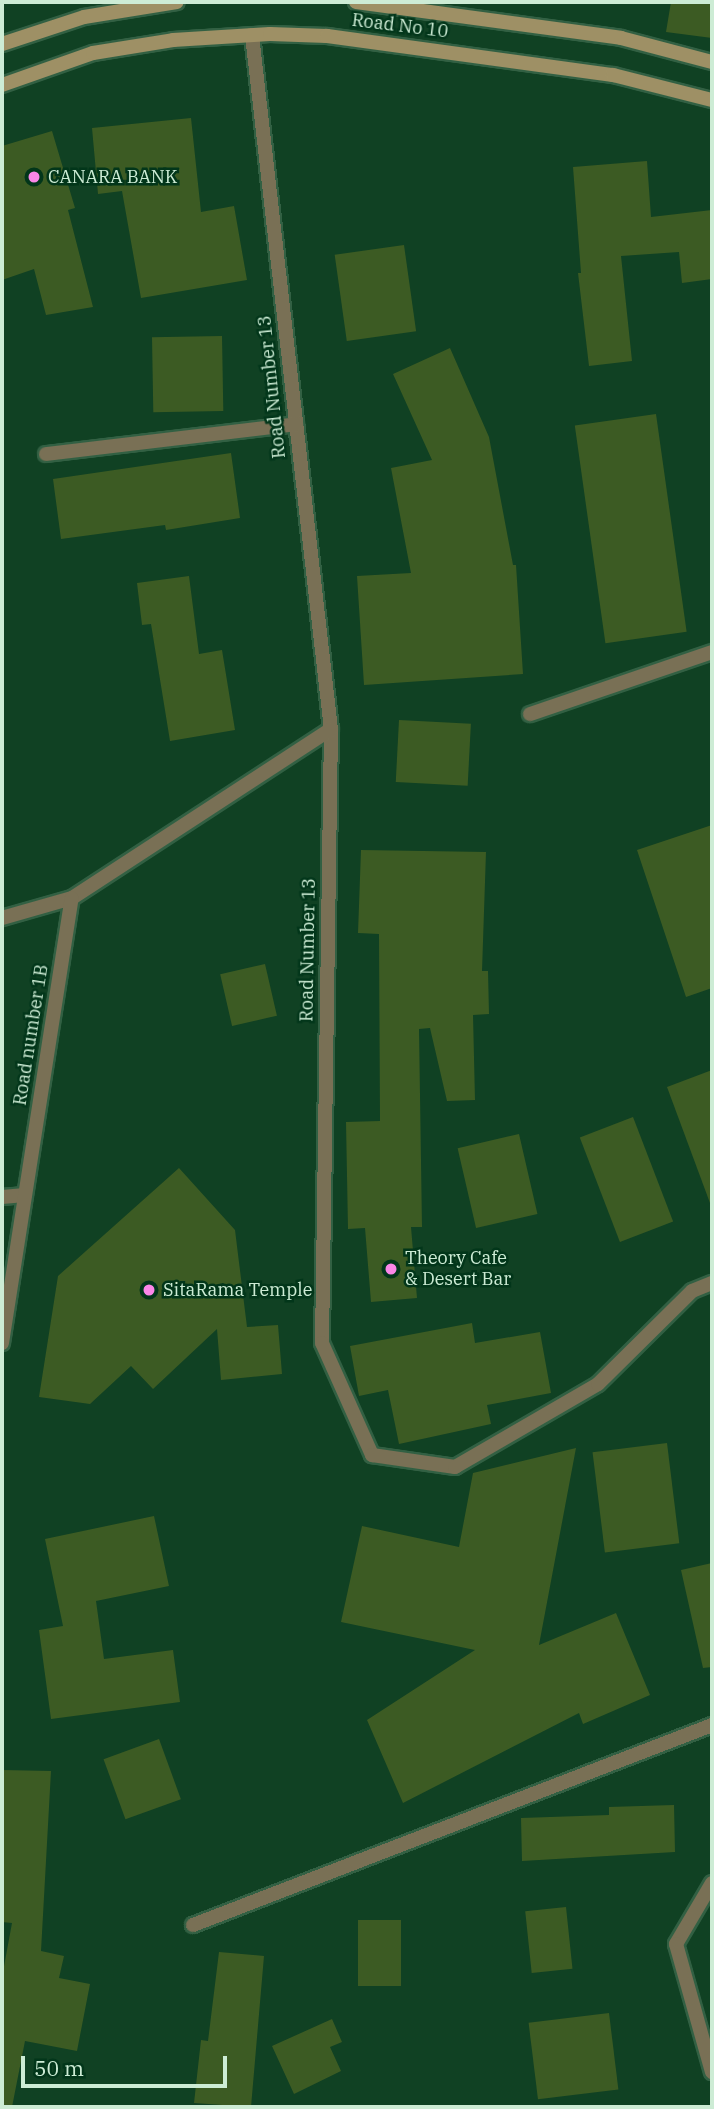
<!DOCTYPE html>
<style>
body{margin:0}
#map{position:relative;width:714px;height:2109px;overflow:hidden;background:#104123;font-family:"IBM Plex Serif",serif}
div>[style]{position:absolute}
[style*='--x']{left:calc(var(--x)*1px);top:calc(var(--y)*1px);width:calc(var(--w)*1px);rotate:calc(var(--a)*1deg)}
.building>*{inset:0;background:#3c5b23;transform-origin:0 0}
.roads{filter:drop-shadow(2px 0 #326043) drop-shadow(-2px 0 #326043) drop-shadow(0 2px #326043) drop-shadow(0 -2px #326043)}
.minor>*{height:14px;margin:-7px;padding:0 7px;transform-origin:7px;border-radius:7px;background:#797055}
.secondary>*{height:14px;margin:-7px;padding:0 7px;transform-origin:7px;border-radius:7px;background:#9e9065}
.dots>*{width:19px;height:19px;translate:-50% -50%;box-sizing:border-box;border:4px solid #02361a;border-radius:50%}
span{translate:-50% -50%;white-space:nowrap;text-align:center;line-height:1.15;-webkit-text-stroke:5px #02361a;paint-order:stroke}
.street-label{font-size:18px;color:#cdecd5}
.poi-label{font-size:18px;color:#cdecd5}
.left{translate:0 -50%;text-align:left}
.frame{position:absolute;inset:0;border:4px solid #cdecd5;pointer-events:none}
.scale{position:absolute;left:21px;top:2056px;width:206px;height:32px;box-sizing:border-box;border:4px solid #cdecd5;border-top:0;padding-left:9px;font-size:21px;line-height:24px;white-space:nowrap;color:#cdecd5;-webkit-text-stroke:5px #02361a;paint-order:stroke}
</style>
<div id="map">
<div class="building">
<i style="clip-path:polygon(671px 2px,712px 2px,712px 38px,666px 32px)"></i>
<i style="clip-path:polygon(191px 118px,201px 212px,234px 206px,247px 280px,141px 298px,122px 191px,98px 194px,92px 128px)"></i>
<i style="clip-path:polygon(52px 131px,75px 208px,68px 210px,93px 307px,46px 315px,34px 269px,2px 280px,2px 146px)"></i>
<i style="clip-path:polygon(647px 161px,651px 217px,712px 210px,712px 279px,682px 283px,679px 252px,621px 256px,632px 361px,589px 366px,578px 273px,581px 273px,573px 167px)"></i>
<i style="left:404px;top:245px;width:87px;height:70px;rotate:82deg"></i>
<i style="left:222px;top:336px;width:75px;height:70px;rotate:89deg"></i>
<i style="clip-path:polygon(450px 348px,489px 437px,513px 565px,516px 565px,523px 674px,364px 685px,357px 576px,411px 573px,391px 468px,432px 460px,393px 374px)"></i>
<i style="left:656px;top:414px;width:220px;height:82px;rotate:82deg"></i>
<i style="clip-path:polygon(231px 453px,240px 518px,166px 530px,165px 525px,61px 539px,53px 479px)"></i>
<i style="clip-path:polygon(189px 576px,199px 654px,222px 650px,235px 730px,170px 741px,151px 624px,142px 625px,137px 583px)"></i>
<i style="left:399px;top:720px;width:72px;height:62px;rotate:3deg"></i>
<i style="clip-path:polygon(712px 825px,712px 988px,686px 997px,637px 850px)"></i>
<i style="clip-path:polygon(361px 850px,486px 852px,482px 971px,488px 971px,489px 1014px,473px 1015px,475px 1100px,447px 1101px,430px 1028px,419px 1029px,422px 1227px,411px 1227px,417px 1298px,371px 1302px,365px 1228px,348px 1229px,346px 1122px,380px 1121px,379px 934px,358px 933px)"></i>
<i style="left:265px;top:964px;width:53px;height:46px;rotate:77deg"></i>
<i style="clip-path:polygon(712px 1070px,712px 1203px,710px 1203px,667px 1087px)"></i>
<i style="left:633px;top:1117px;width:112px;height:57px;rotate:69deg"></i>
<i style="left:519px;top:1134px;width:82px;height:63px;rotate:77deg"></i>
<i style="clip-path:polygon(179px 1168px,235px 1230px,247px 1327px,278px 1325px,282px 1374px,221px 1380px,217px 1329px,153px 1389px,131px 1366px,90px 1404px,39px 1397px,58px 1276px)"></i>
<i style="clip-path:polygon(472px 1323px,475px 1343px,540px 1332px,551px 1393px,487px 1405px,491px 1424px,399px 1444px,388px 1390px,359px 1396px,350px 1346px)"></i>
<i style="left:667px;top:1443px;width:101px;height:75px;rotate:83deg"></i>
<i style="clip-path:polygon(576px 1448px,539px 1645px,616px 1613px,650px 1695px,583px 1724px,579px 1713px,403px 1803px,367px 1720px,475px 1650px,341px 1622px,362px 1526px,459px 1547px,473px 1473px)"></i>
<i style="clip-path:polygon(154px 1516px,169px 1586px,96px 1601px,104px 1659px,173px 1650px,180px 1702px,51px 1719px,39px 1630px,63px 1626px,45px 1539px)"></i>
<i style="clip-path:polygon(712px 1563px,712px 1667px,703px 1668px,681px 1570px)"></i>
<i style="left:159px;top:1739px;width:64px;height:59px;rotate:70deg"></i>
<i style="clip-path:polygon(2px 1770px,51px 1771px,41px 1951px,64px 1956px,59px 1978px,90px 1984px,77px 2051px,25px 2041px,12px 2107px,2px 2106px,2px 1977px,12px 1923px,2px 1922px)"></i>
<i style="clip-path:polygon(674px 1805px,675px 1852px,522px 1861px,521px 1818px,609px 1815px,609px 1807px)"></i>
<i style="left:566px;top:1907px;width:62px;height:41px;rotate:84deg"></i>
<i style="left:401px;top:1920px;width:66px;height:43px;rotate:90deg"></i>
<i style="clip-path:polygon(219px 1952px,264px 1956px,251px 2107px,194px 2103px,201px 2040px,208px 2041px)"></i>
<i style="left:609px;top:2013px;width:77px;height:81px;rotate:83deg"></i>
<i style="clip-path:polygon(332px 2019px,342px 2042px,330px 2047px,341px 2071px,294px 2094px,272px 2046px)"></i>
</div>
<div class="roads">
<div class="minor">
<i style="--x:252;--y:35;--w:698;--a:83.51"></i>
<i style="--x:331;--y:729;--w:614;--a:90.84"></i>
<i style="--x:322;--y:1343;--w:123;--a:65.9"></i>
<i style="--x:372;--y:1455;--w:84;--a:8.2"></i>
<i style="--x:455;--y:1467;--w:165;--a:-30.1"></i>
<i style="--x:598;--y:1384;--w:132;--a:-44.7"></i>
<i style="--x:692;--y:1291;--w:22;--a:-22"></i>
<i style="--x:46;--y:454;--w:252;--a:-6.8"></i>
<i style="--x:530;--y:714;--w:192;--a:-18.8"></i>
<i style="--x:2;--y:918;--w:73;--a:-15.9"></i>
<i style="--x:72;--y:898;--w:309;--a:-33.1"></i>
<i style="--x:2;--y:1197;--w:23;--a:-5"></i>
<i style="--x:2;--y:1343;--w:450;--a:-81.1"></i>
<i style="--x:712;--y:1883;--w:71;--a:120.5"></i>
<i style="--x:676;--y:1944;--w:133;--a:74.3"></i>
<i style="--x:193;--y:1925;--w:556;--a:-21.07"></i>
</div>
<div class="secondary">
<i style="--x:356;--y:2;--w:267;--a:7.7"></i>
<i style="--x:621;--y:38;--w:94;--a:14.8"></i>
<i style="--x:2;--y:44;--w:86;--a:-18.2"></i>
<i style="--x:84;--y:17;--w:94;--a:-9.2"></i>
<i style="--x:2;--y:85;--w:96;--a:-19.4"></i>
<i style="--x:93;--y:53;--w:81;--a:-9.2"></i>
<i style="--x:173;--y:40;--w:97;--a:-3.5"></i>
<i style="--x:270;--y:34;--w:57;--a:2"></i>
<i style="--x:327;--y:36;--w:289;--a:7.8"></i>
<i style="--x:613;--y:75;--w:102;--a:14.2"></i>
</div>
</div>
<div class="dots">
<i style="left:34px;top:177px;background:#fa87e8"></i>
<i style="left:391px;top:1269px;background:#fa87e8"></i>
<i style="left:149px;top:1290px;background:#fa87e8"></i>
</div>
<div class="street-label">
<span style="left:400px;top:26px;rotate:7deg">Road No 10</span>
<span style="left:272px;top:387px;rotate:-96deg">Road Number 13</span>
<span style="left:308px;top:950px;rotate:-89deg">Road Number 13</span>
<span style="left:31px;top:1035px;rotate:-81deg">Road number 1B</span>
</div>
<div class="poi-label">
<span class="left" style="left:48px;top:177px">CANARA BANK</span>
<span class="left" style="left:405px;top:1269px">Theory Cafe<br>&amp; Desert Bar</span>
<span class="left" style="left:163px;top:1290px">SitaRama Temple</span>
</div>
<div class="frame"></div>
<div class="scale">50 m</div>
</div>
